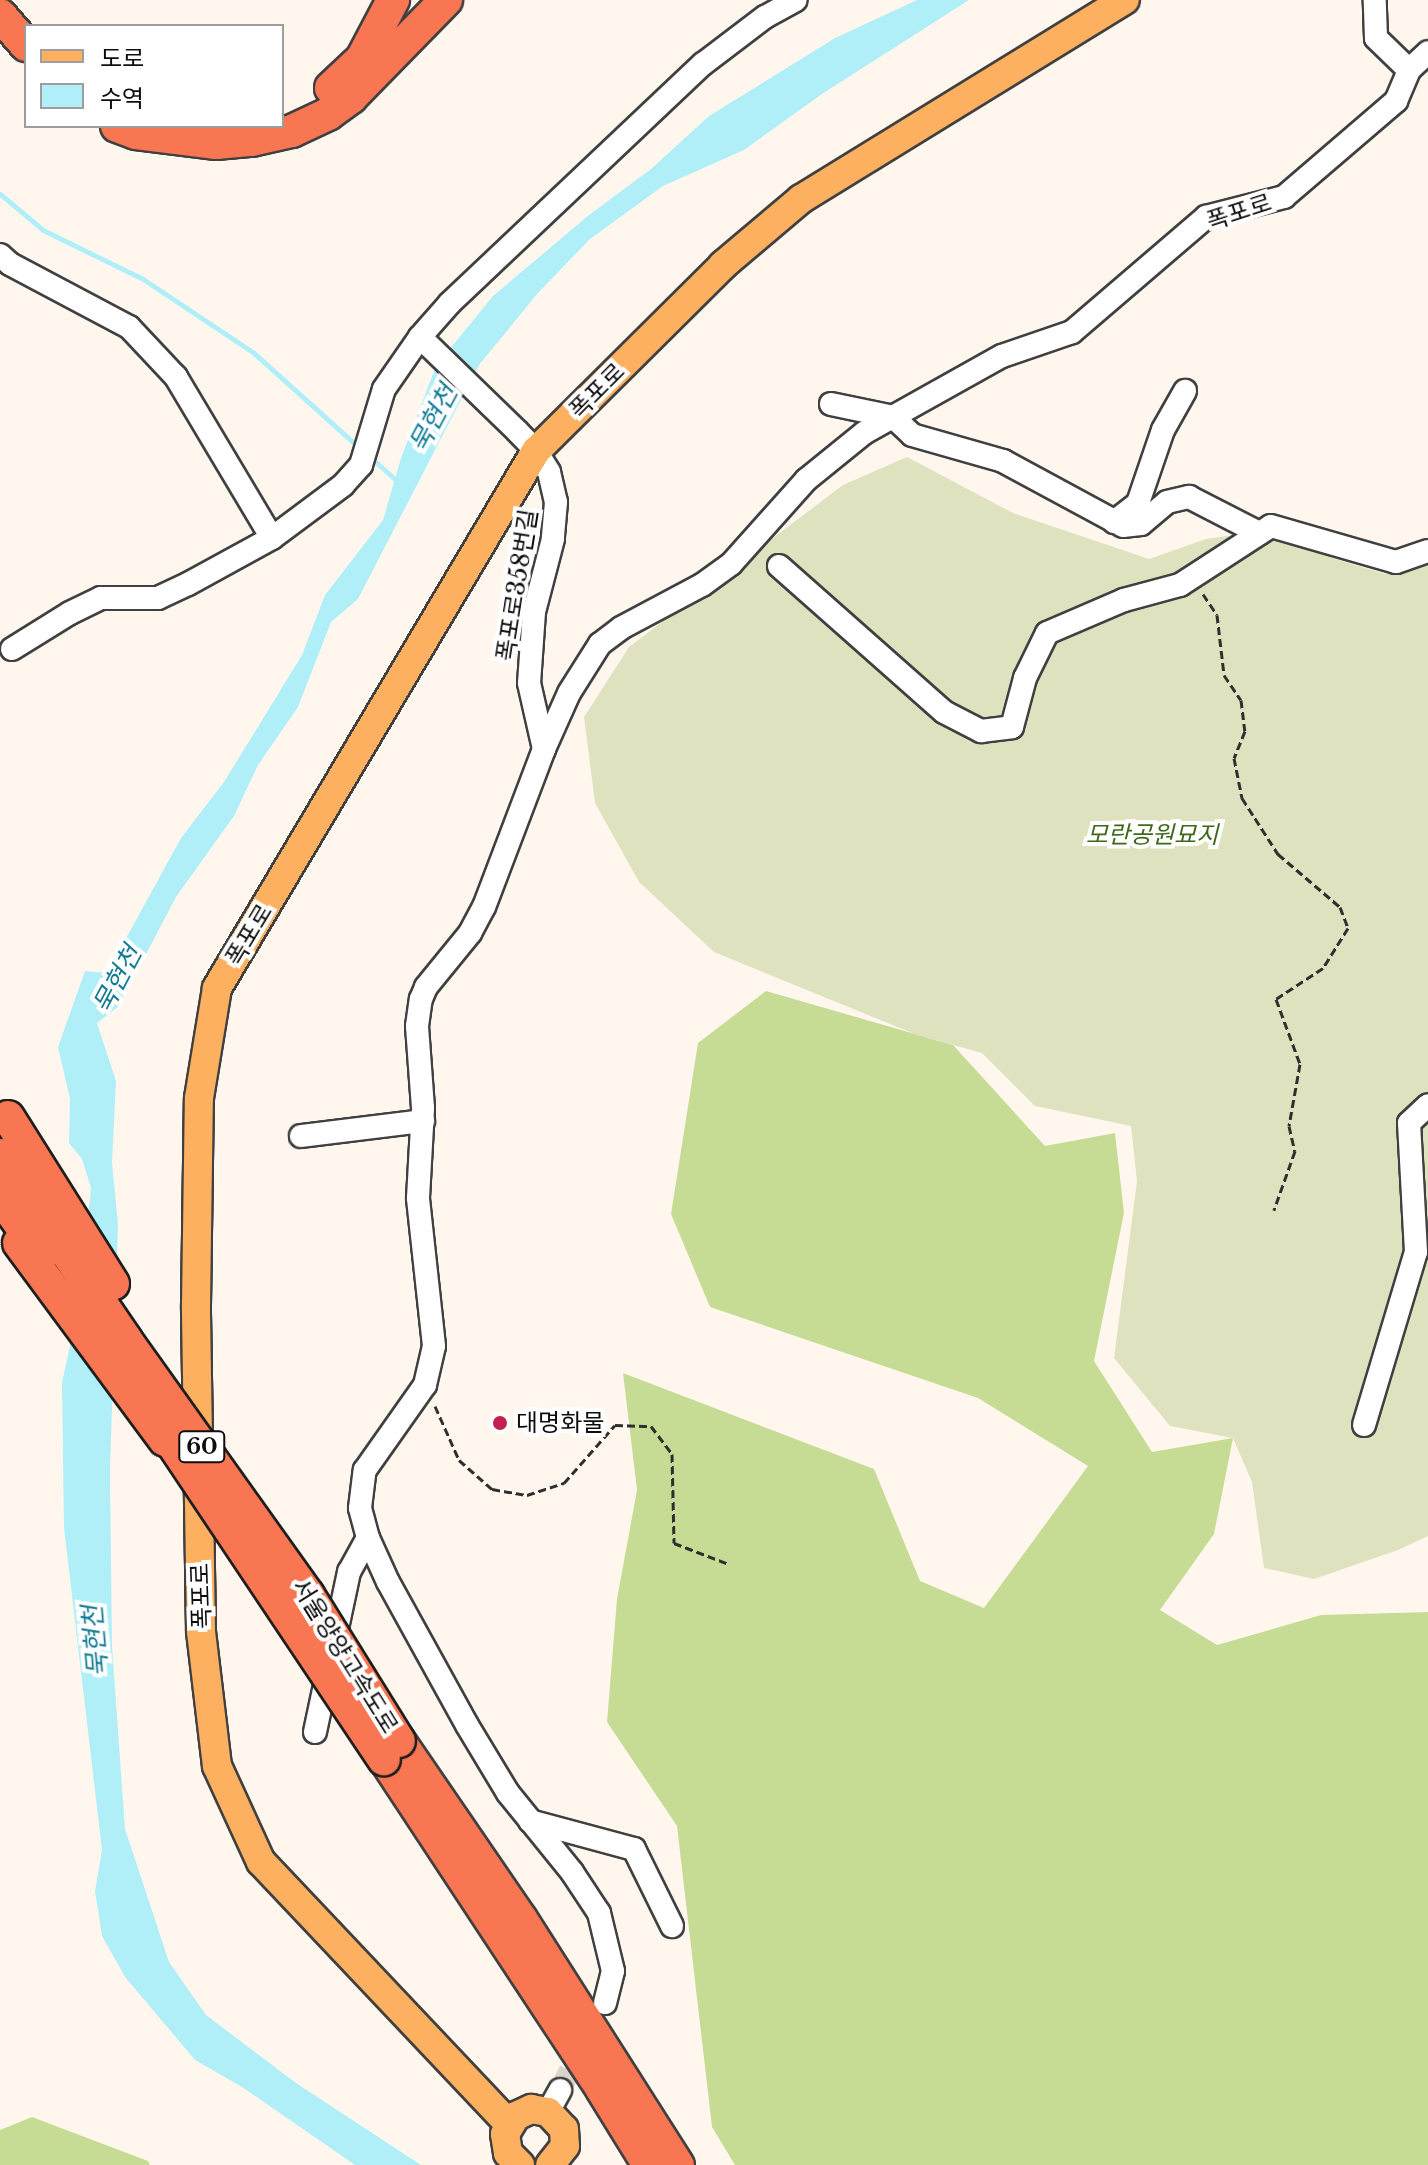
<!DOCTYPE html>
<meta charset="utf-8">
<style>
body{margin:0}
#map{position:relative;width:1428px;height:2165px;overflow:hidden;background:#fff7ee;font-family:"Libre Baskerville","Noto Sans KR",serif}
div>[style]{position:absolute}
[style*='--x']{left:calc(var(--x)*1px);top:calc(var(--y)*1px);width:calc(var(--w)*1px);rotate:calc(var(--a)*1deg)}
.forest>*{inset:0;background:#c6dc95}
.cemetery>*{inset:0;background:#dfe2be}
.water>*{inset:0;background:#b1eff8}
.stream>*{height:5px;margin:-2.5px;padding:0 2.5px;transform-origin:2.5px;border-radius:2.5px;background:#b1eff8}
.minor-tunnel>*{height:22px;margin-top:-11px;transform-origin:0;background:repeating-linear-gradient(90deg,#dbd4cc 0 22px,transparent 0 33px)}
.path>*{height:3px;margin-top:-1.5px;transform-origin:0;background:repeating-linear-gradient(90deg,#2f2f2f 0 8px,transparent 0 12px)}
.roads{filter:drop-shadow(2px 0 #404040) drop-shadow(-2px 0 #404040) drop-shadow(0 2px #404040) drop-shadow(0 -2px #404040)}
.minor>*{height:22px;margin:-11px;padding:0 11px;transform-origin:11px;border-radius:11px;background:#fff}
.major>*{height:28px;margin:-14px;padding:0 14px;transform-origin:14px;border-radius:14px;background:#fdb160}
.highway>*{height:32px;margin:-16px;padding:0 16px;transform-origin:16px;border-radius:16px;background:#f97652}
.bridges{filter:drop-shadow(2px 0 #1e1e1e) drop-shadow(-2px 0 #1e1e1e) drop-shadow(0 2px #1e1e1e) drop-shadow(0 -2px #1e1e1e)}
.highway-bridge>*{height:32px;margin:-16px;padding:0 16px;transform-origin:16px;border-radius:16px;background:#f97652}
.dots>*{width:22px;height:22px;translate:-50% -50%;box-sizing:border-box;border:4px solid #fff;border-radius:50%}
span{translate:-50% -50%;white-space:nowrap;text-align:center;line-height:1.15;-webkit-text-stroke:8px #fff;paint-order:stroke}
.shield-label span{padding:2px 6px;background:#fff;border:2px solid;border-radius:6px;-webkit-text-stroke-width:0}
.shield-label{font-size:22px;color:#0d0d0d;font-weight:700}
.street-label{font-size:24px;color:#0d0d0d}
.park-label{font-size:24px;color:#3e681b;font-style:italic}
.poi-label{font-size:24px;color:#0d0d0d}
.left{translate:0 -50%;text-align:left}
.water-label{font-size:26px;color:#127c95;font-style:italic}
.legend{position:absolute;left:24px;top:24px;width:260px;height:104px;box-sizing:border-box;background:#fff;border:2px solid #9e9e9e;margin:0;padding:10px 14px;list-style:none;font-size:24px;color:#0d0d0d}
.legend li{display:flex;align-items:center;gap:16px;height:40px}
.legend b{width:40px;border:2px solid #9e9e9e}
</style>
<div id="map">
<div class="forest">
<i style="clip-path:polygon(766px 991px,953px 1045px,1045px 1146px,1115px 1133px,1124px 1213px,1094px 1361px,1152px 1452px,1233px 1438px,1214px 1534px,1160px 1610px,1217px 1645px,1321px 1615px,1428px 1612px,1428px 2165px,735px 2165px,712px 2127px,677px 1826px,607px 1722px,617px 1599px,637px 1490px,623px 1373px,874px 1469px,920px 1581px,984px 1608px,1088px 1466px,978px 1398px,710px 1307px,671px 1214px,698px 1043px)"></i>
<i style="clip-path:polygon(32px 2117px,148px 2161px,150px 2165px,0 2165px,0 2130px)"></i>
</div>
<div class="cemetery">
<i style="clip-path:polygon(907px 457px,1013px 513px,1149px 559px,1206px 539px,1276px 529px,1332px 558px,1385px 574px,1428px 552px,1428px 1536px,1398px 1550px,1314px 1579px,1264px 1568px,1252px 1482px,1233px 1438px,1170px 1426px,1114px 1358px,1137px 1181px,1131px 1126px,1035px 1106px,982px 1053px,917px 1035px,714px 952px,639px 882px,595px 803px,584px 717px,629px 647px,843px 485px)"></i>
</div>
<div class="water">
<i style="clip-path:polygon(917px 0,969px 0,822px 94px,744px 150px,663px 186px,590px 239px,538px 293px,479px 365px,358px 599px,331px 622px,298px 707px,258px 765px,234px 816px,176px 897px,119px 1006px,97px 1023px,116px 1081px,112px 1162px,118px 1225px,110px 1470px,112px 1646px,125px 1829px,169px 1962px,206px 2015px,296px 2083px,421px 2165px,355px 2165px,242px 2087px,195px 2060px,125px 1977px,102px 1936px,95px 1891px,102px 1850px,64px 1528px,62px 1382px,79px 1305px,91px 1188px,82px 1159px,69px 1143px,70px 1099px,58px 1047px,85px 971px,107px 973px,181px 838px,224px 782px,302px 655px,325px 595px,383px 520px,401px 458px,436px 366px,493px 296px,589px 215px,651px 169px,709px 116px,835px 38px)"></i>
</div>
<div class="stream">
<i style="--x:0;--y:194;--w:56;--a:39.9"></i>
<i style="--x:43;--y:230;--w:111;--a:26.1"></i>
<i style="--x:143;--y:279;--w:133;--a:33.7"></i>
<i style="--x:254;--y:353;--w:135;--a:42"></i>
<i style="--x:377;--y:463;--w:30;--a:42"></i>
</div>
<div class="minor-tunnel">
<i style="--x:560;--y:2090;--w:53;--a:-62.9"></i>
</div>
<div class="path">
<i style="--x:1203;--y:594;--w:25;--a:56"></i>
<i style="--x:1217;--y:615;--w:60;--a:83.3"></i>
<i style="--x:1224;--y:675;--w:30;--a:56"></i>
<i style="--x:1241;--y:700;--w:31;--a:83"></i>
<i style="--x:1245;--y:731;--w:29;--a:112"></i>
<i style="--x:1234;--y:758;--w:41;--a:78.7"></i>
<i style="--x:1242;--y:798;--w:67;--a:57.3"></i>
<i style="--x:1278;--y:854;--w:82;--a:40.5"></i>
<i style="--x:1340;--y:907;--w:22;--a:69"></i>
<i style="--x:1348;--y:928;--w:47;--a:122"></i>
<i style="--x:1323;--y:968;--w:56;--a:146.6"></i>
<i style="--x:1276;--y:999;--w:69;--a:69.7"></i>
<i style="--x:1300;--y:1064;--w:63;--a:100.1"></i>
<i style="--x:1289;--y:1126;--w:26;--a:77"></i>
<i style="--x:1295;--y:1151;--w:63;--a:109.6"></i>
<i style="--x:435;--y:1406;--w:59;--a:66"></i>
<i style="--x:459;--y:1460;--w:44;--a:41.3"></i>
<i style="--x:492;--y:1489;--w:36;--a:10"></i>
<i style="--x:527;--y:1495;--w:39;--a:-18"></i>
<i style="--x:564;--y:1483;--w:77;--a:-48.7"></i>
<i style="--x:615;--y:1425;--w:36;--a:2"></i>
<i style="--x:651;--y:1426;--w:35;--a:53"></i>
<i style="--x:672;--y:1454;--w:89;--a:88.7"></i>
<i style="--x:674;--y:1543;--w:59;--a:20.9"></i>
</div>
<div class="roads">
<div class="minor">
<i style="--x:1409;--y:70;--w:26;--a:-43"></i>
<i style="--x:0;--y:255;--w:13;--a:42"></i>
<i style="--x:10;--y:264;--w:135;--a:27.9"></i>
<i style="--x:129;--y:327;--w:69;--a:46.8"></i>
<i style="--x:176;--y:377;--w:187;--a:59.2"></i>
<i style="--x:420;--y:337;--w:135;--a:44.1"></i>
<i style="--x:517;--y:431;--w:28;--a:46"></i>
<i style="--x:536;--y:451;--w:25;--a:58"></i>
<i style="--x:549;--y:472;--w:31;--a:77"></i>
<i style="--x:556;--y:502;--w:37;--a:95"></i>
<i style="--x:553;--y:539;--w:75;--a:104.6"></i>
<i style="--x:534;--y:612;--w:71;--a:94"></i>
<i style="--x:529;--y:683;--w:68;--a:77.2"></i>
<i style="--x:831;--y:404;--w:63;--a:11.8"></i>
<i style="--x:893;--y:417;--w:26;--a:43"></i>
<i style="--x:912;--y:435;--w:95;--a:15.9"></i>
<i style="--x:1003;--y:461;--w:136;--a:28.4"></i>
<i style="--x:1123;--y:526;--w:18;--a:-6"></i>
<i style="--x:1141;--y:524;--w:34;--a:-40"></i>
<i style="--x:1167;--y:502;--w:23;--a:-13"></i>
<i style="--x:1189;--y:497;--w:79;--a:27.2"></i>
<i style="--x:1114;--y:522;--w:31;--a:-38"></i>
<i style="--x:1138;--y:503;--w:77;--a:-71.1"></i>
<i style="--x:1163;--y:430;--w:45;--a:-60.6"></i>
<i style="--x:779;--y:566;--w:220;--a:41.5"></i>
<i style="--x:944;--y:712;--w:42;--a:27.2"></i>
<i style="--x:981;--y:731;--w:31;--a:-7"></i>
<i style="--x:1012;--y:727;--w:51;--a:-75.1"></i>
<i style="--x:1025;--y:678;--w:50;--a:-63.9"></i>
<i style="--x:1047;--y:633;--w:84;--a:-23.2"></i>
<i style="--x:1124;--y:600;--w:58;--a:-15"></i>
<i style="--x:1180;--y:585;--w:108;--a:-33"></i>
<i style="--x:1271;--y:526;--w:130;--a:16.1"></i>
<i style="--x:1396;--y:562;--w:34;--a:-19"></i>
<i style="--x:12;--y:649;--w:68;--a:-31.8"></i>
<i style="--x:70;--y:613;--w:34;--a:-26"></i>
<i style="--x:101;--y:598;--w:57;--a:0"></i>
<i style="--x:158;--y:598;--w:33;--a:-25"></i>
<i style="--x:188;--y:584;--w:96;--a:-28.7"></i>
<i style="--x:272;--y:538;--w:89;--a:-36.7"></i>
<i style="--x:343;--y:485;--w:27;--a:-48"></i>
<i style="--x:361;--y:465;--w:79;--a:-73.2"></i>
<i style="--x:384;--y:389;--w:63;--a:-55.3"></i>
<i style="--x:420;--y:337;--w:45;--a:-48.6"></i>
<i style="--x:450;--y:303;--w:348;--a:-43.4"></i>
<i style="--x:703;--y:64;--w:78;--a:-37.2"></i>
<i style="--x:765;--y:17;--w:35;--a:-29"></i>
<i style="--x:301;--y:1136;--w:123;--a:-7"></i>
<i style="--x:1364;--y:1425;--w:181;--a:-73.3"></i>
<i style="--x:1416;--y:1252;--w:129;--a:-93.1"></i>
<i style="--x:1409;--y:1123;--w:26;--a:-43"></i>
<i style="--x:315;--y:1732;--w:164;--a:-78"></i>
<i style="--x:349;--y:1572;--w:39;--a:-61"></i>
<i style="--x:530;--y:1821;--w:108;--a:15.1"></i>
<i style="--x:634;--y:1849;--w:86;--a:63.7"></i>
<i style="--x:605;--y:2003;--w:33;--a:-76"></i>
<i style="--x:613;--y:1971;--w:60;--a:-103.6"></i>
<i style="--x:599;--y:1913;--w:49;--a:-123.4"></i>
<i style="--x:572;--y:1872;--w:102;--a:-129"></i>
<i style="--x:508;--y:1793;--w:79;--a:-121.1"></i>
<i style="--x:467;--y:1725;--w:163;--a:-118.9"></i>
<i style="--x:388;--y:1582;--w:48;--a:-114.4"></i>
<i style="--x:368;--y:1538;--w:31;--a:-105"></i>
<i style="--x:360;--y:1508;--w:38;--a:-83"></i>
<i style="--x:365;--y:1470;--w:104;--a:-54.8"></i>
<i style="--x:425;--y:1385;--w:40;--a:-77"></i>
<i style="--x:434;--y:1346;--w:149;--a:-96.2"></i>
<i style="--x:418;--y:1198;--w:90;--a:-86.8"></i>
<i style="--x:423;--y:1108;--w:82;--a:-94.2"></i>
<i style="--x:417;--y:1026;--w:27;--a:-82"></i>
<i style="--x:421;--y:999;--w:13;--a:-67"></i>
<i style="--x:426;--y:987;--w:70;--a:-50.8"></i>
<i style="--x:470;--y:933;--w:30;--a:-62"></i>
<i style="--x:484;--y:907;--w:169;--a:-69.2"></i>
<i style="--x:544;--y:749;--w:61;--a:-65.9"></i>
<i style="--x:569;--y:693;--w:58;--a:-57.7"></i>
<i style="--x:600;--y:644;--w:26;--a:-37"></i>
<i style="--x:621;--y:628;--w:92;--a:-28"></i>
<i style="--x:702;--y:585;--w:36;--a:-36"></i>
<i style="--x:731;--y:564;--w:113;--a:-48.2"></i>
<i style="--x:806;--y:480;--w:75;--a:-39"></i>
<i style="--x:864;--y:433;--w:158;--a:-29.2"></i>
<i style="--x:1002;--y:356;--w:74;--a:-18.9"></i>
<i style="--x:1072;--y:332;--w:177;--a:-40.6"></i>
<i style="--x:1206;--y:217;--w:81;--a:-14.4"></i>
<i style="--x:1284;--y:197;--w:148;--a:-40.6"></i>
<i style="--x:1396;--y:101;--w:34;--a:-67"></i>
<i style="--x:1409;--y:70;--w:46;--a:-135.9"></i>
<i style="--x:1376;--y:38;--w:38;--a:-92"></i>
<i style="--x:548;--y:2112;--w:25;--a:-61"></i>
</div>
<div class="major">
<i style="--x:509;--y:2124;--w:361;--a:-133.4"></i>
<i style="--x:261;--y:1862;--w:106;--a:-114.6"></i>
<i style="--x:217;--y:1766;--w:136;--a:-96.8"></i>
<i style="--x:201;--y:1631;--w:326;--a:-90.9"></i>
<i style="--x:196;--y:1305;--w:207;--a:-89.2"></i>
<i style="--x:199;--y:1098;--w:111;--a:-80.7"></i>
<i style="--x:217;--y:988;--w:625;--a:-59.29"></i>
<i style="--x:536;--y:451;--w:264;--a:-44.8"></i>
<i style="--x:723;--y:265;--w:102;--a:-40.2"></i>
<i style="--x:801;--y:199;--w:380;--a:-31.6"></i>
<i style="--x:520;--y:2165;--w:17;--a:-135"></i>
<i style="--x:508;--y:2153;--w:19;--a:-99"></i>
<i style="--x:505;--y:2134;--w:21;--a:-59"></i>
<i style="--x:516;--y:2116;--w:17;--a:-25"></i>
<i style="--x:531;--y:2109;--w:17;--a:10"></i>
<i style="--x:548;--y:2112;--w:23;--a:47"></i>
<i style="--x:564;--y:2129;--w:17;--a:87"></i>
<i style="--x:565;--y:2146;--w:24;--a:128"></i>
</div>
<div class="highway">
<i style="--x:0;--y:15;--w:40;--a:49"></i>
<i style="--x:331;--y:88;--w:42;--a:-43.1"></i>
<i style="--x:362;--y:59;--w:67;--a:-62.3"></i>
<i style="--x:117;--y:126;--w:20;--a:20"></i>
<i style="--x:136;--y:133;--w:81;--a:7.1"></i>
<i style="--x:216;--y:143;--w:36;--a:-5"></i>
<i style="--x:252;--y:140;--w:41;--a:-12.7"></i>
<i style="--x:292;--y:131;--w:40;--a:-25"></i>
<i style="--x:328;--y:114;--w:29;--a:-36"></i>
<i style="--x:351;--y:97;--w:136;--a:-45.6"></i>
<i style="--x:399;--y:1741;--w:216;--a:55.6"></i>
<i style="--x:521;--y:1919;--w:292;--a:57.5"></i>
<i style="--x:386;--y:1761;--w:393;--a:56.6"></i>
<i style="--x:602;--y:2089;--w:89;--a:58.3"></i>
</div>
</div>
<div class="bridges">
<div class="highway-bridge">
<i style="--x:8;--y:1117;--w:197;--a:57.8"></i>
<i style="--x:0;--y:1155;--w:224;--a:55.7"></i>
<i style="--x:126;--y:1340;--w:313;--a:54.5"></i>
<i style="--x:308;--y:1595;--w:172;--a:58.1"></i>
<i style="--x:0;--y:1196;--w:72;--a:54.6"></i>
<i style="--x:19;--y:1243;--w:245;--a:53.5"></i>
<i style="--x:158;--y:1422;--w:406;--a:56.2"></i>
</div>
</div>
<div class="dots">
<i style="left:500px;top:1423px;background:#c3204f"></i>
</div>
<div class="shield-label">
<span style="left:202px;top:1447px">60</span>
</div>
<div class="street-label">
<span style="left:1239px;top:212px;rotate:-18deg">폭포로</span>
<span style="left:597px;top:391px;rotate:-45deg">폭포로</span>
<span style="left:517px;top:585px;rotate:-81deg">폭포로358번길</span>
<span style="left:249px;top:935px;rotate:-59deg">폭포로</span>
<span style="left:201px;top:1596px;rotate:-92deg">폭포로</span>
<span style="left:345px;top:1656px;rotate:58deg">서울양양고속도로</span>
</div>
<div class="park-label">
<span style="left:1152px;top:835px">모란공원묘지</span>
</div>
<div class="poi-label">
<span class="left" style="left:516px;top:1423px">대명화물</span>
</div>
<div class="water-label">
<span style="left:434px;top:419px;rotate:-62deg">묵현천</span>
<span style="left:118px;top:980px;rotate:-62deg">묵현천</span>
<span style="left:96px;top:1641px;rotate:-95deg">묵현천</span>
</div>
<ul class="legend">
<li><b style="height:10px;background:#fdb160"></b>도로</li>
<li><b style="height:22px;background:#b1eff8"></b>수역</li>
</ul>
</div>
